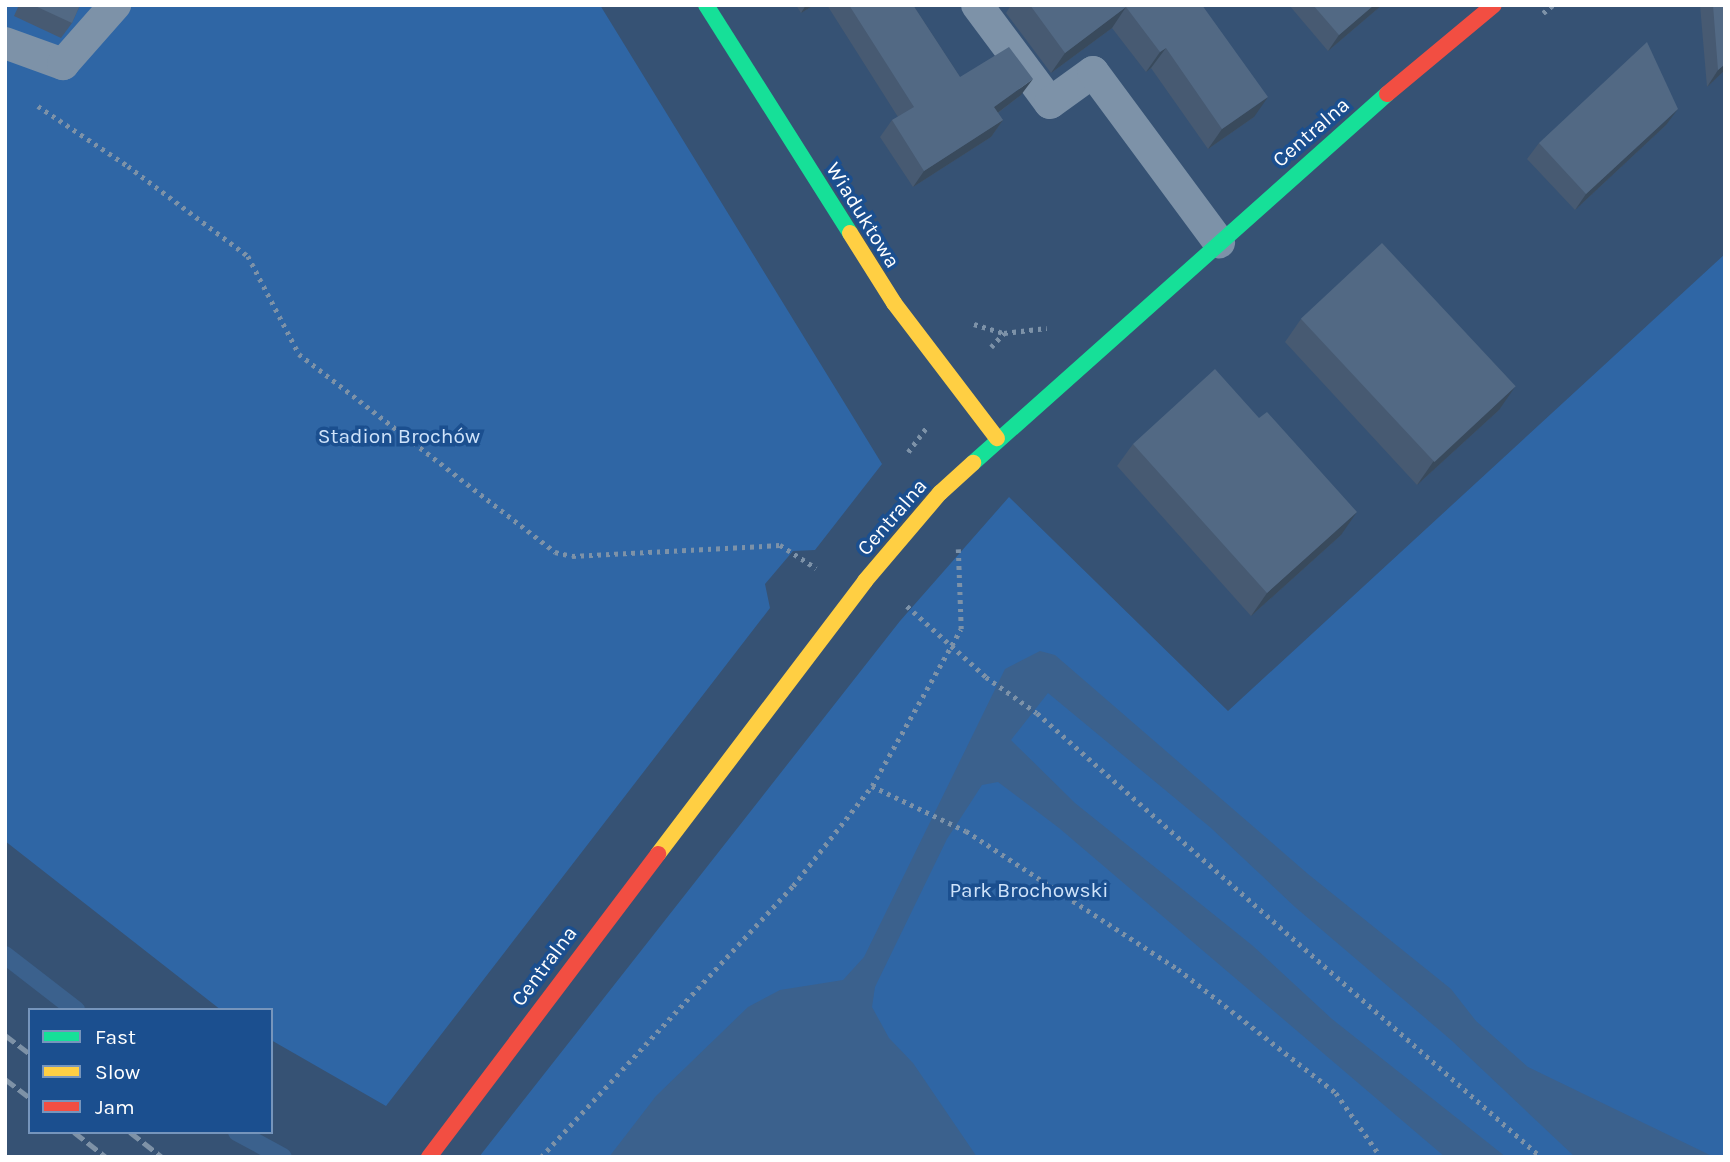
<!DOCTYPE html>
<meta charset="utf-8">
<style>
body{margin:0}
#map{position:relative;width:1730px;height:1162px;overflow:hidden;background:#365274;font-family:Karla,sans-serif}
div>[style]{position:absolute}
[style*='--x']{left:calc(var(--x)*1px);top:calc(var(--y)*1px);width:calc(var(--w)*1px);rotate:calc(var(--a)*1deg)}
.green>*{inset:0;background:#2f66a5}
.water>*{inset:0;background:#3b618d}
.stream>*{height:18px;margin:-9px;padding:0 9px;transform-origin:9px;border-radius:9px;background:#3b618d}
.path>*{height:4.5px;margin-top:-2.25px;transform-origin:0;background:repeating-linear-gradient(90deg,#7d92a8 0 3.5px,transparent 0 8.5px)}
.lane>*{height:32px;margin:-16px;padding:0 16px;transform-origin:16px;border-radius:16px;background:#7d92a8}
.fast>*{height:16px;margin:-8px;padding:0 8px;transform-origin:8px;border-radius:8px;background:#16e098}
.slow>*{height:16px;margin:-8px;padding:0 8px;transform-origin:8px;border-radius:8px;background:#ffcf43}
.jam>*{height:16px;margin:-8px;padding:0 8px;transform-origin:8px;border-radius:8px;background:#f24e42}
.rail>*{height:5px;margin-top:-2.5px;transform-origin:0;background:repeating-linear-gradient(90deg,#7e92a7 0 12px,transparent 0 17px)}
.wall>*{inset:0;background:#475a72}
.shaded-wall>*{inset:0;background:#394a5c}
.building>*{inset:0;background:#526984;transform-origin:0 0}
span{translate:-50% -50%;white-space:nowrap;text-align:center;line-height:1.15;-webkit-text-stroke:7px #1b4f8f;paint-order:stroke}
.street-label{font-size:21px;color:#fff}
.park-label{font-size:21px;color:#cfe3fa}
.frame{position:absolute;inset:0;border:7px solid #fff;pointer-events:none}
.legend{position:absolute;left:28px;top:1008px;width:245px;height:126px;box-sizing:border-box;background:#1b4f8f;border:2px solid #7695bc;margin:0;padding:9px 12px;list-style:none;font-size:21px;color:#fff}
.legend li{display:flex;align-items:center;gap:14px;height:35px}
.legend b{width:35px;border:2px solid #7695bc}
</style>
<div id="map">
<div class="green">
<i style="clip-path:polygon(5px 5px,600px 5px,882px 464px,815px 550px,793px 551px,765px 584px,770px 608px,386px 1106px,271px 1040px,271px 1010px,221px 1010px,5px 841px)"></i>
<i style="clip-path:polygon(1725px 254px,1725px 1157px,479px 1157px,900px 621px,1009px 497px,1228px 711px)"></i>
</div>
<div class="water">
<i style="clip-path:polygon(1040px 651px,1055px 655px,1308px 874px,1451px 989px,1476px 1021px,1528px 1067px,1714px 1157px,1575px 1157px,1451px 1040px,1295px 907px,1211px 828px,1048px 693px,1011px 740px,1075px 803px,1253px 946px,1332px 1019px,1506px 1157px,1445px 1157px,1059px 828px,998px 782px,982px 785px,947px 839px,875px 987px,872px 1007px,889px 1038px,913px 1063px,977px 1157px,609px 1157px,656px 1096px,748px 1007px,780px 990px,843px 980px,864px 957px,1005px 669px)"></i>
</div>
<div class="stream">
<i style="--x:5;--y:955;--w:90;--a:37.8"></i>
<i style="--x:237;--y:1132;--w:52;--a:28.5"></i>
</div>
<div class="path">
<i style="--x:1543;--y:13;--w:13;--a:-39"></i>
<i style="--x:38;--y:106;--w:108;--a:33.7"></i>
<i style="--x:128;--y:166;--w:150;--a:36.9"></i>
<i style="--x:248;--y:256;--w:110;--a:62.5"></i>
<i style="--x:299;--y:354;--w:324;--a:37.7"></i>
<i style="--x:555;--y:552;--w:17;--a:13"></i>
<i style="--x:572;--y:556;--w:208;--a:-3"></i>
<i style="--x:780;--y:545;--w:43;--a:32.6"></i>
<i style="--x:974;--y:324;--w:31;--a:17"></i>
<i style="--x:1004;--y:333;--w:43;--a:-6.6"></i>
<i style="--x:991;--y:347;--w:19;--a:-47"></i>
<i style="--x:908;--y:452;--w:30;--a:-53"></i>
<i style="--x:907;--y:606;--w:106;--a:41.9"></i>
<i style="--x:986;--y:677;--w:62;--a:35.2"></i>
<i style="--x:1037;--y:713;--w:672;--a:41.38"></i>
<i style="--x:872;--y:786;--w:104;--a:25.6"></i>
<i style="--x:966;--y:831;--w:253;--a:33.1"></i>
<i style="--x:1178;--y:969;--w:201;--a:38.1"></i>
<i style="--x:1336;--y:1093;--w:78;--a:54.9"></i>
<i style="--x:541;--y:1157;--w:370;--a:-47.1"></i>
<i style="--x:793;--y:886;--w:127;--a:-51.7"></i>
<i style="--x:872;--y:786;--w:180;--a:-60.5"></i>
<i style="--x:961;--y:629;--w:80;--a:-92.1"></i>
</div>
<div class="lane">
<i style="--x:977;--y:5;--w:122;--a:53.3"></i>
<i style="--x:1050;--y:103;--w:53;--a:-35.8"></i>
<i style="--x:1093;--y:72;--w:212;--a:53.5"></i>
<i style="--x:5;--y:43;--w:62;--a:19.9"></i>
<i style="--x:63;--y:64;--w:79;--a:-48.6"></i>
</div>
<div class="fast">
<i style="--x:706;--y:5;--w:270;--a:57.7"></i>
<i style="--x:973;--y:463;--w:555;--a:-41.71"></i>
</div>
<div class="slow">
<i style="--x:850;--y:233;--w:83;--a:57.8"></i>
<i style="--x:894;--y:303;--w:170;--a:52.7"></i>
<i style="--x:658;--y:854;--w:343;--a:-52.8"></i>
<i style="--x:865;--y:581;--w:116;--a:-49.6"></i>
<i style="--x:940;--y:493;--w:45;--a:-42.3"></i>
</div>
<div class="jam">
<i style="--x:1387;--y:94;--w:139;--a:-39.8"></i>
<i style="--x:429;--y:1157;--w:380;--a:-52.9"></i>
</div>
<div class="rail">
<i style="--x:5;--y:1035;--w:31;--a:37"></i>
<i style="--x:5;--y:1079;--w:31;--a:37"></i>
<i style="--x:74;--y:1132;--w:41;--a:38"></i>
<i style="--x:130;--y:1132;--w:41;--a:38"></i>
</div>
<div class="wall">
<i style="clip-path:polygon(19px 5px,80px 5px,72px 23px,61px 38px,14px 16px)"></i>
<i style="clip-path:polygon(796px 5px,814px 5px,801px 13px)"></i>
<i style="clip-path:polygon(827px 5px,913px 5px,960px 77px,1021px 95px,998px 113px,1003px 120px,991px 137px,913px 187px,880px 137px,892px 120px,898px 117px)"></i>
<i style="clip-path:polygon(1011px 5px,1202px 5px,1254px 117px,1208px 149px,1151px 68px,1146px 72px,1112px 28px,1051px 73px,1006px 13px)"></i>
<i style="clip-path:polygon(1289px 5px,1382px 5px,1328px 51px)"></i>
<i style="clip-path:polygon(1700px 5px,1725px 5px,1725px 70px,1707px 87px)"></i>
<i style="clip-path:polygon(1666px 125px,1575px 210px,1527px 159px,1539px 143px)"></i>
<i style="clip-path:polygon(1301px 319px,1499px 410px,1417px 485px,1285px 342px)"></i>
<i style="clip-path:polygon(1133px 444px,1341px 535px,1251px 616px,1117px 466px)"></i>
</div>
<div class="shaded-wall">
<i style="clip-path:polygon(806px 5px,814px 5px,801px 13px)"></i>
<i style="clip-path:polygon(1374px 5px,1382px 5px,1328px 51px,1339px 35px)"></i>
<i style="clip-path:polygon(1126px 7px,1112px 28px,1051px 73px,1065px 53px)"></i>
<i style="clip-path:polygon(1166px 48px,1151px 68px,1146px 72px,1160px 52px)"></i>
<i style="clip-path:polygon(1725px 64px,1725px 70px,1707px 87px,1718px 70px)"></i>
<i style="clip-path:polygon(1033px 79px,1021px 95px,983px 124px,994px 107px)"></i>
<i style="clip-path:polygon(1268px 97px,1254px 117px,1208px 149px,1222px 129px)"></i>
<i style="clip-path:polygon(1678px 109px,1666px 125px,1575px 210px,1586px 194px)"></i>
<i style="clip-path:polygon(1003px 120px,991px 137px,913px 187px,924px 171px)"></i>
<i style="clip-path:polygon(1515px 387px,1499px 410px,1417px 485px,1433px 462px)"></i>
<i style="clip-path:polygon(1357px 512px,1341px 535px,1251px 616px,1267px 593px)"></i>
</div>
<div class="building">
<i style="clip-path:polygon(33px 5px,80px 5px,72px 23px)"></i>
<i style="clip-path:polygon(849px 5px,913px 5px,960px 77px,1009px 47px,1033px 79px,994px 107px,1003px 120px,924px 171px,892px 120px,914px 107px)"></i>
<i style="clip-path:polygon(1030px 5px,1202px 5px,1268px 97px,1222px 129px,1166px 48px,1160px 52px,1126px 7px,1065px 53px)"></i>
<i style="clip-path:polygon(1313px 5px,1374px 5px,1339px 35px)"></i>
<i style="clip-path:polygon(1713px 5px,1725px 5px,1725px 64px,1718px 70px)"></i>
<i style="clip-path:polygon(1647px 42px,1678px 109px,1586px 194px,1539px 143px)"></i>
<i style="left:1382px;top:243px;width:196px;height:111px;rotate:47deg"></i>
<i style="clip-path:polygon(1215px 369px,1259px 418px,1267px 412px,1357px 512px,1267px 593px,1133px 444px)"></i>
</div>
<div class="street-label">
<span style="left:1311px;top:132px;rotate:-41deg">Centralna</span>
<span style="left:863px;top:215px;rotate:58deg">Wiaduktowa</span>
<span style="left:892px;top:517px;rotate:-49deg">Centralna</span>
<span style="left:544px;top:966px;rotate:-53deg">Centralna</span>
</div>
<div class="park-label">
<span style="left:399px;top:436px">Stadion Brochów</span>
<span style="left:1029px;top:890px">Park Brochowski</span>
</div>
<div class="frame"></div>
<ul class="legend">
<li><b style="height:9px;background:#16e098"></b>Fast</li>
<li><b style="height:9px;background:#ffcf43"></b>Slow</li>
<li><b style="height:9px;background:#f24e42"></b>Jam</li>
</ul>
</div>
